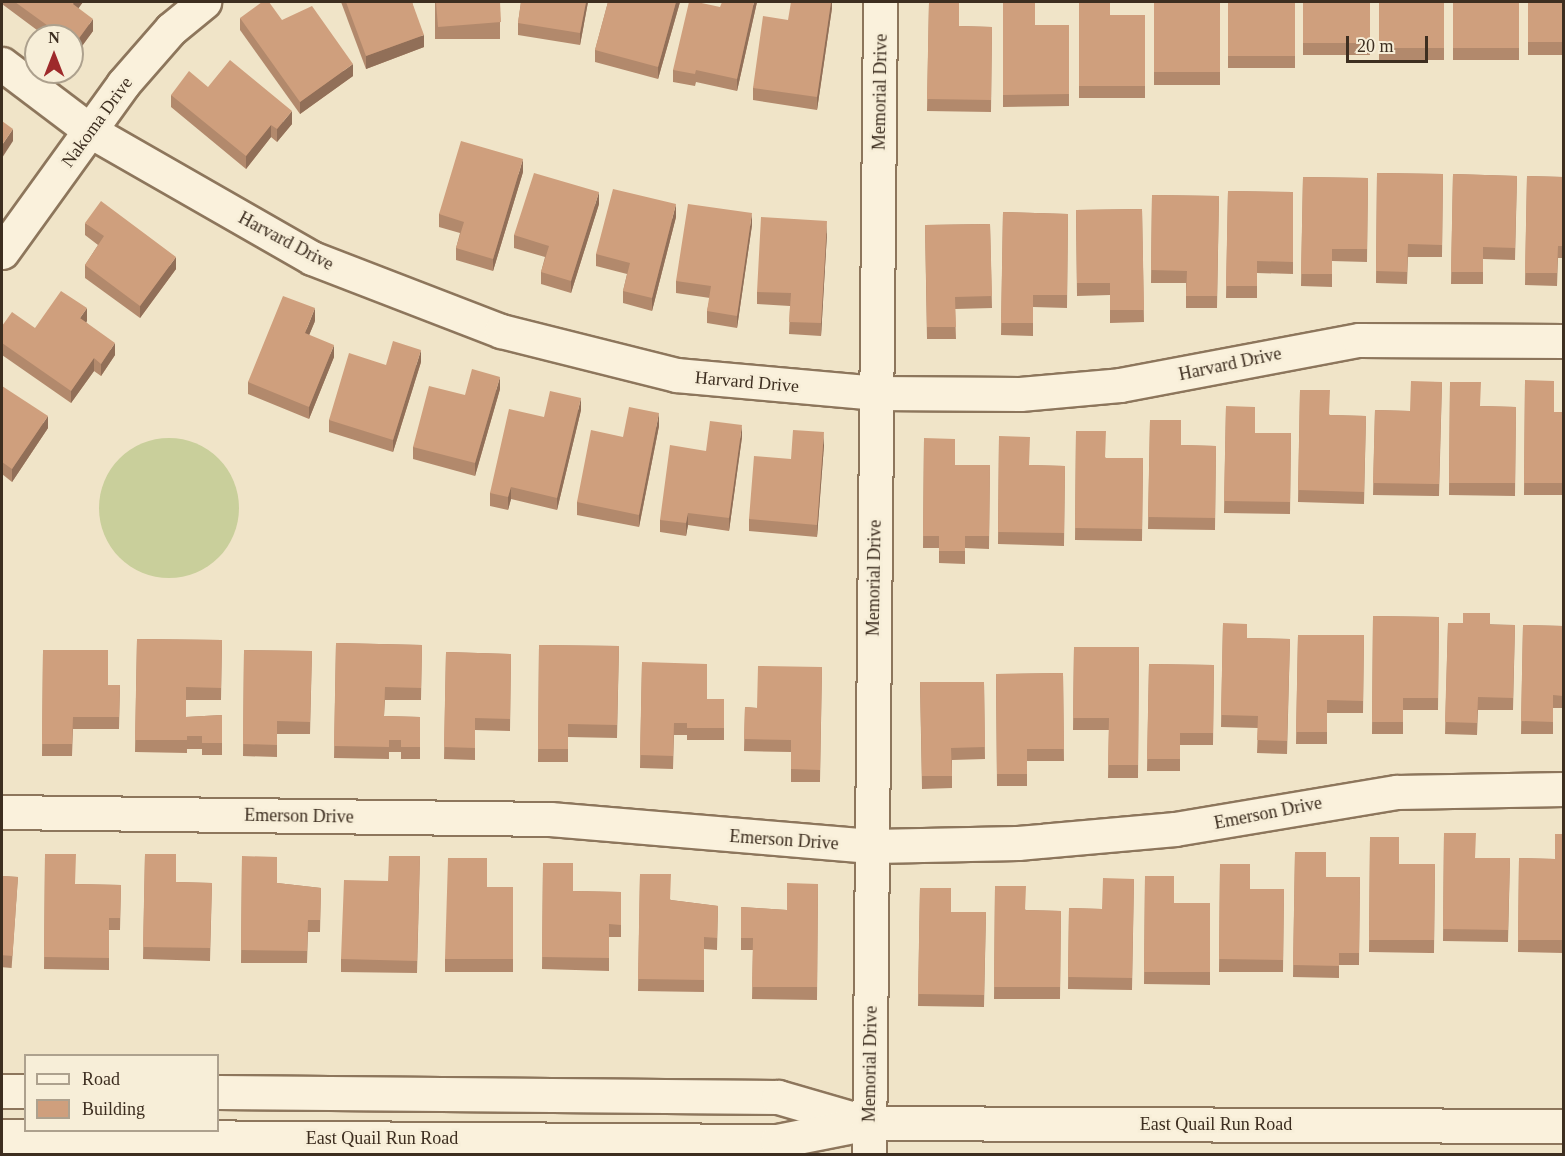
<!DOCTYPE html>
<style>
body{margin:0}
#map{position:relative;width:1565px;height:1156px;overflow:hidden;background:#f0e4c8;font-family:Georgia,serif}
div>[style]{position:absolute}
[style*='--x']{left:calc(var(--x)*1px);top:calc(var(--y)*1px);width:calc(var(--w)*1px);rotate:calc(var(--a)*1deg)}
.green>*{inset:0;background:#c9cf9b}
.round{border-radius:50%}
.roads{filter:drop-shadow(2px 0 #8d765c) drop-shadow(-2px 0 #8d765c) drop-shadow(0 2px #8d765c) drop-shadow(0 -2px #8d765c)}
.minor>*{height:33px;margin:-16.5px;padding:0 16.5px;transform-origin:16.5px;border-radius:16.5px;background:#faf1dc}
.wall>*{inset:0;background:#b2896c;transform-origin:0 0}
.shaded-wall>*{inset:0;background:#916f58}
.building>*{inset:0;background:#cf9f7d;transform-origin:0 0}
span{translate:-50% -50%;white-space:nowrap;text-align:center;line-height:1.15;-webkit-text-stroke:5px #f7eed8;paint-order:stroke}
.street-label{font-size:18px;color:#3d2e20}
.frame{position:absolute;inset:0;border:3px solid #3d2e20;pointer-events:none}
.legend{position:absolute;left:24px;top:1054px;width:195px;height:78px;box-sizing:border-box;background:#f7eed8;border:2px solid #ada18e;margin:0;padding:8px 10px;list-style:none;font-size:18px;color:#3d2e20}
.legend li{display:flex;align-items:center;gap:12px;height:30px}
.legend b{width:30px;border:2px solid #ada18e}
.north{position:absolute;left:24px;top:24px;width:60px;height:60px;box-sizing:border-box;background:#f7eed8;border:2px solid #ada18e;border-radius:50%;rotate:0deg;font-size:16px;font-weight:700;line-height:24px;text-align:center;color:#3d2e20}
.north::after{content:'';display:block;margin:auto;width:21px;height:27px;background:#9e2a2b;clip-path:polygon(50% 0,100% 100%,50% 72%,0 100%)}
.scale{position:absolute;left:1346px;top:36px;width:82px;height:27px;box-sizing:border-box;border:3px solid #3d2e20;border-top:0;padding-left:8px;font-size:18px;line-height:21px;white-space:nowrap;color:#3d2e20;-webkit-text-stroke:4px #f7eed8;paint-order:stroke}
</style>
<div id="map">
<div class="green">
<i class="round" style="left:99px;top:438px;width:140px;height:140px"></i>
</div>
<div class="roads">
<div class="minor">
<i style="--x:2;--y:64;--w:113;--a:37.1"></i>
<i style="--x:92;--y:132;--w:254;--a:29.8"></i>
<i style="--x:312;--y:258;--w:203;--a:21.1"></i>
<i style="--x:501;--y:331;--w:180;--a:14.1"></i>
<i style="--x:676;--y:375;--w:202;--a:5.1"></i>
<i style="--x:877;--y:393;--w:143;--a:0.4"></i>
<i style="--x:1020;--y:394;--w:100;--a:-5.1"></i>
<i style="--x:1120;--y:385;--w:243;--a:-10.7"></i>
<i style="--x:1359;--y:340;--w:205;--a:0.3"></i>
<i style="--x:2;--y:252;--w:207;--a:-54.2"></i>
<i style="--x:123;--y:84;--w:73;--a:-48.9"></i>
<i style="--x:171;--y:29;--w:43;--a:-39.3"></i>
<i style="--x:2;--y:812;--w:548;--a:0.73"></i>
<i style="--x:550;--y:819;--w:325;--a:4.8"></i>
<i style="--x:874;--y:846;--w:144;--a:-1.2"></i>
<i style="--x:1018;--y:843;--w:158;--a:-5.1"></i>
<i style="--x:1175;--y:829;--w:225;--a:-9.5"></i>
<i style="--x:1397;--y:792;--w:167;--a:-1"></i>
<i style="--x:2;--y:1091;--w:24;--a:0"></i>
<i style="--x:218;--y:1092;--w:560;--a:0.51"></i>
<i style="--x:778;--y:1097;--w:90;--a:16.2"></i>
<i style="--x:2;--y:1136;--w:775;--a:0.37"></i>
<i style="--x:777;--y:1141;--w:93;--a:-11.2"></i>
<i style="--x:868;--y:1123;--w:696;--a:0.25"></i>
<i style="--x:869;--y:1154;--w:1152;--a:-89.45"></i>
</div>
</div>
<div class="wall">
<i style="clip-path:polygon(2px 2px,83px 2px,78px 8px,93px 31px,74px 57px,72px 55px,72px 36px,45px 36px,2px 4px)"></i>
<i style="clip-path:polygon(341px 2px,412px 2px,424px 47px,366px 69px)"></i>
<i style="left:435px;top:2px;width:65px;height:37px"></i>
<i style="clip-path:polygon(521px 2px,588px 2px,580px 45px,518px 35px,518px 23px)"></i>
<i style="clip-path:polygon(608px 2px,680px 2px,658px 79px,595px 62px,595px 50px)"></i>
<i style="clip-path:polygon(757px 2px,737px 91px,696px 82px,695px 86px,673px 82px,673px 70px)"></i>
<i style="clip-path:polygon(832px 2px,832px 8px,817px 110px,753px 100px,753px 88px,788px 20px)"></i>
<i style="clip-path:polygon(929px 2px,959px 26px,992px 27px,991px 112px,927px 111px)"></i>
<i style="clip-path:polygon(1003px 2px,1035px 25px,1069px 25px,1069px 106px,1003px 107px)"></i>
<i style="clip-path:polygon(1079px 2px,1110px 15px,1145px 15px,1145px 98px,1079px 98px)"></i>
<i style="left:1154px;top:2px;width:66px;height:83px"></i>
<i style="left:1228px;top:2px;width:67px;height:66px"></i>
<i style="left:1303px;top:2px;width:67px;height:53px"></i>
<i style="left:1379px;top:2px;width:65px;height:58px"></i>
<i style="left:1453px;top:2px;width:66px;height:58px"></i>
<i style="left:1528px;top:2px;width:35px;height:53px"></i>
<i style="clip-path:polygon(240px 18px,353px 76px,300px 114px,240px 30px)"></i>
<i style="clip-path:polygon(171px 95px,292px 124px,277px 142px,271px 137px,246px 169px,171px 107px)"></i>
<i style="clip-path:polygon(523px 172px,493px 271px,456px 260px,456px 248px,460px 233px,439px 227px,439px 214px)"></i>
<i style="clip-path:polygon(1377px 173px,1443px 174px,1442px 257px,1408px 257px,1407px 284px,1376px 283px)"></i>
<i style="clip-path:polygon(1453px 174px,1517px 176px,1515px 260px,1483px 259px,1483px 284px,1451px 284px)"></i>
<i style="clip-path:polygon(1527px 176px,1563px 177px,1563px 258px,1558px 258px,1557px 286px,1525px 285px)"></i>
<i style="clip-path:polygon(1303px 177px,1368px 178px,1367px 262px,1332px 261px,1332px 287px,1301px 286px)"></i>
<i style="clip-path:polygon(1228px 191px,1293px 192px,1293px 274px,1257px 273px,1257px 298px,1226px 298px)"></i>
<i style="clip-path:polygon(1152px 195px,1219px 196px,1217px 308px,1186px 308px,1186px 283px,1151px 283px)"></i>
<i style="clip-path:polygon(599px 204px,571px 293px,541px 284px,541px 272px,545px 257px,514px 248px,514px 235px)"></i>
<i style="clip-path:polygon(1142px 209px,1144px 322px,1110px 323px,1110px 295px,1077px 296px,1076px 210px)"></i>
<i style="clip-path:polygon(1003px 212px,1068px 214px,1067px 308px,1033px 307px,1033px 336px,1001px 335px)"></i>
<i style="clip-path:polygon(676px 217px,652px 311px,623px 303px,623px 291px,627px 274px,596px 266px,596px 254px)"></i>
<i style="clip-path:polygon(85px 223px,176px 269px,140px 318px,85px 278px,85px 265px,98px 245px,85px 235px)"></i>
<i style="clip-path:polygon(990px 224px,992px 308px,955px 309px,956px 339px,927px 339px,925px 225px)"></i>
<i style="clip-path:polygon(752px 225px,737px 328px,707px 323px,707px 311px,710px 298px,676px 293px,676px 281px)"></i>
<i style="clip-path:polygon(827px 233px,821px 336px,789px 334px,790px 306px,757px 304px,757px 292px)"></i>
<i style="clip-path:polygon(87px 321px,86px 322px,115px 355px,101px 376px,94px 371px,71px 403px,2px 355px,2px 326px,35px 328px)"></i>
<i style="clip-path:polygon(315px 321px,309px 335px,334px 357px,309px 419px,248px 394px,248px 382px)"></i>
<i style="clip-path:polygon(421px 362px,393px 452px,329px 432px,329px 420px)"></i>
<i style="clip-path:polygon(1525px 380px,1554px 412px,1563px 412px,1563px 495px,1524px 495px)"></i>
<i style="clip-path:polygon(1442px 382px,1439px 496px,1373px 495px,1375px 410px,1410px 411px)"></i>
<i style="clip-path:polygon(1450px 382px,1480px 406px,1516px 407px,1515px 496px,1449px 495px)"></i>
<i style="clip-path:polygon(2px 386px,48px 428px,12px 482px,2px 474px)"></i>
<i style="clip-path:polygon(500px 389px,475px 476px,413px 459px,413px 447px,465px 395px)"></i>
<i style="clip-path:polygon(1300px 390px,1330px 415px,1366px 416px,1364px 504px,1298px 502px)"></i>
<i style="clip-path:polygon(1226px 406px,1255px 433px,1291px 433px,1290px 514px,1224px 513px)"></i>
<i style="clip-path:polygon(581px 410px,557px 510px,511px 499px,508px 510px,490px 506px,490px 493px,544px 417px)"></i>
<i style="clip-path:polygon(1150px 420px,1181px 445px,1216px 446px,1215px 530px,1148px 529px)"></i>
<i style="clip-path:polygon(659px 426px,639px 527px,577px 515px,577px 502px,623px 437px)"></i>
<i style="clip-path:polygon(1076px 431px,1106px 458px,1143px 458px,1142px 541px,1075px 540px)"></i>
<i style="clip-path:polygon(999px 436px,1029px 465px,1065px 466px,1064px 546px,998px 544px)"></i>
<i style="clip-path:polygon(742px 437px,729px 531px,688px 525px,686px 536px,660px 532px,660px 520px)"></i>
<i style="clip-path:polygon(924px 438px,955px 465px,990px 465px,989px 549px,965px 548px,965px 564px,939px 563px,939px 548px,923px 548px)"></i>
<i style="clip-path:polygon(824px 445px,817px 537px,749px 531px,749px 519px,791px 459px)"></i>
<i style="clip-path:polygon(1373px 616px,1439px 617px,1438px 710px,1403px 710px,1403px 734px,1372px 734px)"></i>
<i style="clip-path:polygon(1223px 623px,1247px 638px,1290px 639px,1287px 754px,1257px 753px,1258px 728px,1221px 727px)"></i>
<i style="clip-path:polygon(1448px 623px,1515px 625px,1513px 710px,1478px 710px,1477px 735px,1445px 734px)"></i>
<i style="clip-path:polygon(1523px 625px,1563px 626px,1563px 708px,1553px 708px,1553px 734px,1521px 734px)"></i>
<i style="clip-path:polygon(1298px 635px,1364px 635px,1363px 713px,1327px 713px,1327px 744px,1296px 744px)"></i>
<i style="clip-path:polygon(137px 639px,222px 640px,221px 700px,186px 700px,186px 717px,222px 715px,222px 755px,202px 755px,202px 749px,187px 749px,187px 753px,135px 752px)"></i>
<i style="clip-path:polygon(336px 643px,422px 645px,421px 700px,385px 700px,384px 716px,420px 717px,420px 759px,401px 759px,401px 752px,389px 752px,389px 759px,334px 758px)"></i>
<i style="clip-path:polygon(539px 645px,619px 646px,617px 738px,568px 737px,568px 762px,538px 762px)"></i>
<i style="clip-path:polygon(1074px 647px,1139px 647px,1138px 778px,1108px 778px,1109px 730px,1073px 730px)"></i>
<i style="clip-path:polygon(43px 650px,108px 685px,120px 685px,119px 729px,73px 729px,72px 756px,42px 756px)"></i>
<i style="clip-path:polygon(244px 650px,312px 651px,310px 734px,277px 734px,277px 757px,243px 756px)"></i>
<i style="clip-path:polygon(446px 652px,511px 654px,510px 731px,475px 730px,475px 760px,444px 759px)"></i>
<i style="clip-path:polygon(642px 662px,707px 699px,724px 699px,724px 740px,687px 740px,687px 735px,674px 735px,673px 769px,640px 768px)"></i>
<i style="clip-path:polygon(1149px 664px,1214px 665px,1213px 745px,1180px 745px,1180px 771px,1147px 771px)"></i>
<i style="clip-path:polygon(822px 667px,820px 782px,791px 782px,791px 752px,744px 751px,745px 707px,757px 708px)"></i>
<i style="clip-path:polygon(1063px 673px,1064px 761px,1027px 761px,1027px 786px,997px 786px,996px 674px)"></i>
<i style="clip-path:polygon(920px 682px,984px 682px,985px 759px,952px 760px,952px 788px,922px 789px)"></i>
<i style="clip-path:polygon(1444px 833px,1475px 858px,1510px 858px,1508px 942px,1443px 941px)"></i>
<i style="clip-path:polygon(1563px 834px,1563px 953px,1518px 952px,1519px 858px,1555px 859px)"></i>
<i style="clip-path:polygon(1370px 837px,1399px 864px,1435px 864px,1434px 953px,1369px 952px)"></i>
<i style="clip-path:polygon(1295px 852px,1326px 877px,1360px 877px,1359px 965px,1339px 965px,1339px 978px,1293px 977px)"></i>
<i style="clip-path:polygon(45px 854px,75px 884px,121px 885px,120px 930px,109px 930px,109px 970px,44px 969px)"></i>
<i style="clip-path:polygon(145px 854px,176px 882px,212px 883px,210px 961px,143px 959px)"></i>
<i style="clip-path:polygon(242px 856px,277px 883px,321px 888px,320px 932px,308px 932px,307px 963px,241px 963px)"></i>
<i style="clip-path:polygon(420px 856px,417px 973px,341px 972px,341px 959px,388px 881px)"></i>
<i style="clip-path:polygon(543px 863px,573px 891px,621px 892px,621px 937px,609px 937px,609px 971px,542px 969px)"></i>
<i style="clip-path:polygon(1220px 864px,1250px 889px,1284px 889px,1283px 972px,1219px 972px)"></i>
<i style="clip-path:polygon(640px 874px,671px 900px,718px 906px,717px 950px,704px 949px,704px 992px,638px 991px)"></i>
<i style="left:2px;top:876px;width:16px;height:91px;rotate:4deg"></i>
<i style="clip-path:polygon(1145px 876px,1174px 903px,1210px 903px,1210px 985px,1144px 984px)"></i>
<i style="clip-path:polygon(1134px 879px,1132px 990px,1068px 989px,1069px 908px,1102px 909px)"></i>
<i style="clip-path:polygon(818px 884px,817px 1000px,752px 999px,753px 950px,741px 950px,741px 907px,787px 910px)"></i>
<i style="clip-path:polygon(995px 886px,1026px 910px,1061px 911px,1060px 999px,994px 999px)"></i>
<i style="clip-path:polygon(487px 887px,513px 887px,513px 972px,445px 972px,445px 959px)"></i>
<i style="clip-path:polygon(920px 888px,951px 912px,986px 912px,984px 1007px,918px 1006px)"></i>
</div>
<div class="shaded-wall">
<i style="clip-path:polygon(74px 2px,83px 2px,73px 16px,73px 4px)"></i>
<i style="clip-path:polygon(586px 2px,588px 2px,580px 45px,580px 33px)"></i>
<i style="clip-path:polygon(676px 2px,680px 2px,658px 79px,658px 67px)"></i>
<i style="clip-path:polygon(754px 2px,757px 2px,737px 91px,737px 79px)"></i>
<i style="clip-path:polygon(831px 2px,832px 2px,832px 8px,817px 110px,817px 97px)"></i>
<i style="clip-path:polygon(93px 19px,93px 31px,74px 57px,74px 45px)"></i>
<i style="clip-path:polygon(424px 35px,424px 47px,366px 69px,366px 56px)"></i>
<i style="clip-path:polygon(353px 64px,353px 76px,300px 114px,300px 102px)"></i>
<i style="clip-path:polygon(292px 111px,292px 124px,277px 142px,277px 129px)"></i>
<i style="clip-path:polygon(271px 125px,271px 137px,246px 169px,246px 156px)"></i>
<i style="clip-path:polygon(13px 129px,13px 141px,2px 158px,2px 145px)"></i>
<i style="clip-path:polygon(523px 159px,523px 172px,493px 271px,493px 259px)"></i>
<i style="clip-path:polygon(599px 192px,599px 204px,571px 293px,571px 281px)"></i>
<i style="clip-path:polygon(676px 204px,676px 217px,652px 311px,652px 298px)"></i>
<i style="clip-path:polygon(752px 213px,752px 225px,737px 328px,737px 316px)"></i>
<i style="clip-path:polygon(827px 221px,827px 233px,821px 336px,821px 323px)"></i>
<i style="clip-path:polygon(176px 257px,176px 269px,140px 318px,140px 306px)"></i>
<i style="clip-path:polygon(87px 308px,87px 321px,80px 331px,80px 318px)"></i>
<i style="clip-path:polygon(315px 308px,315px 321px,305px 345px,305px 333px)"></i>
<i style="clip-path:polygon(115px 343px,115px 355px,101px 376px,101px 364px)"></i>
<i style="clip-path:polygon(334px 345px,334px 357px,309px 419px,309px 407px)"></i>
<i style="clip-path:polygon(421px 350px,421px 362px,393px 452px,393px 440px)"></i>
<i style="clip-path:polygon(94px 358px,94px 371px,71px 403px,71px 391px)"></i>
<i style="clip-path:polygon(500px 377px,500px 389px,475px 476px,475px 463px)"></i>
<i style="clip-path:polygon(581px 398px,581px 410px,557px 510px,557px 498px)"></i>
<i style="clip-path:polygon(659px 413px,659px 426px,639px 527px,639px 515px)"></i>
<i style="clip-path:polygon(48px 416px,48px 428px,12px 482px,12px 469px)"></i>
<i style="clip-path:polygon(742px 425px,742px 437px,729px 531px,729px 518px)"></i>
<i style="clip-path:polygon(824px 432px,824px 445px,817px 537px,817px 525px)"></i>
<i style="clip-path:polygon(511px 487px,511px 499px,508px 510px,508px 497px)"></i>
<i style="clip-path:polygon(688px 513px,688px 525px,686px 536px,686px 523px)"></i>
</div>
<div class="building">
<i style="clip-path:polygon(15px 2px,74px 2px,73px 4px,93px 19px,74px 45px,72px 43px,72px 36px,62px 36px)"></i>
<i style="clip-path:polygon(262px 2px,269px 2px,282px 20px,312px 6px,353px 64px,300px 102px,240px 18px)"></i>
<i style="clip-path:polygon(346px 2px,412px 2px,424px 35px,366px 56px)"></i>
<i style="clip-path:polygon(436px 2px,500px 2px,501px 22px,438px 27px)"></i>
<i style="clip-path:polygon(521px 2px,586px 2px,580px 33px,518px 23px)"></i>
<i style="clip-path:polygon(608px 2px,676px 2px,658px 67px,595px 50px)"></i>
<i style="clip-path:polygon(689px 2px,697px 2px,720px 7px,722px 2px,754px 2px,737px 79px,696px 70px,695px 74px,673px 70px)"></i>
<i style="clip-path:polygon(791px 2px,831px 2px,817px 97px,753px 88px,763px 16px,788px 20px)"></i>
<i style="clip-path:polygon(929px 2px,959px 2px,959px 26px,992px 27px,991px 100px,927px 99px)"></i>
<i style="clip-path:polygon(1003px 2px,1035px 2px,1035px 25px,1069px 25px,1069px 94px,1003px 95px)"></i>
<i style="clip-path:polygon(1079px 2px,1110px 2px,1110px 15px,1145px 15px,1145px 86px,1079px 86px)"></i>
<i style="left:1154px;top:2px;width:66px;height:70px"></i>
<i style="left:1228px;top:2px;width:67px;height:54px"></i>
<i style="left:1303px;top:2px;width:67px;height:41px"></i>
<i style="left:1379px;top:2px;width:65px;height:46px"></i>
<i style="left:1453px;top:2px;width:66px;height:46px"></i>
<i style="left:1528px;top:2px;width:35px;height:40px"></i>
<i style="clip-path:polygon(230px 60px,292px 111px,277px 129px,271px 125px,246px 156px,171px 95px,189px 71px,208px 87px)"></i>
<i style="clip-path:polygon(2px 121px,13px 129px,2px 145px)"></i>
<i style="clip-path:polygon(461px 141px,523px 159px,493px 259px,456px 248px,464px 222px,439px 214px)"></i>
<i style="clip-path:polygon(534px 173px,599px 192px,571px 281px,541px 272px,549px 246px,514px 235px)"></i>
<i style="clip-path:polygon(1377px 173px,1443px 174px,1442px 245px,1408px 244px,1407px 272px,1376px 271px)"></i>
<i style="clip-path:polygon(1453px 174px,1517px 176px,1515px 248px,1483px 247px,1483px 272px,1451px 272px)"></i>
<i style="clip-path:polygon(1527px 176px,1563px 177px,1563px 246px,1558px 246px,1557px 273px,1525px 273px)"></i>
<i style="clip-path:polygon(1303px 177px,1368px 178px,1367px 249px,1332px 249px,1332px 274px,1301px 274px)"></i>
<i style="clip-path:polygon(613px 189px,676px 204px,652px 298px,623px 291px,630px 263px,596px 254px)"></i>
<i style="clip-path:polygon(1228px 191px,1293px 192px,1293px 262px,1257px 261px,1257px 286px,1226px 286px)"></i>
<i style="clip-path:polygon(1152px 195px,1219px 196px,1217px 296px,1186px 296px,1187px 271px,1151px 270px)"></i>
<i style="clip-path:polygon(101px 201px,176px 257px,140px 306px,85px 265px,104px 236px,85px 223px)"></i>
<i style="clip-path:polygon(688px 204px,752px 213px,737px 316px,707px 311px,711px 286px,676px 281px)"></i>
<i style="clip-path:polygon(1142px 209px,1144px 310px,1110px 310px,1110px 283px,1077px 283px,1076px 210px)"></i>
<i style="clip-path:polygon(1003px 212px,1068px 214px,1067px 295px,1033px 295px,1033px 323px,1001px 323px)"></i>
<i style="clip-path:polygon(761px 217px,827px 221px,821px 323px,789px 322px,791px 293px,757px 292px)"></i>
<i style="clip-path:polygon(990px 224px,992px 296px,955px 297px,956px 327px,927px 327px,925px 225px)"></i>
<i style="clip-path:polygon(61px 291px,87px 308px,80px 318px,115px 343px,101px 364px,94px 358px,71px 391px,2px 343px,2px 326px,12px 312px,35px 328px)"></i>
<i style="clip-path:polygon(283px 296px,315px 308px,305px 333px,334px 345px,309px 407px,248px 382px)"></i>
<i style="clip-path:polygon(393px 341px,421px 350px,393px 440px,329px 420px,349px 353px,386px 365px)"></i>
<i style="clip-path:polygon(472px 369px,500px 377px,475px 463px,413px 447px,429px 386px,465px 395px)"></i>
<i style="clip-path:polygon(1525px 380px,1554px 381px,1554px 412px,1563px 412px,1563px 483px,1524px 483px)"></i>
<i style="clip-path:polygon(1411px 381px,1442px 382px,1439px 484px,1373px 483px,1375px 410px,1410px 411px)"></i>
<i style="clip-path:polygon(1450px 382px,1481px 382px,1480px 406px,1516px 407px,1515px 483px,1449px 483px)"></i>
<i style="clip-path:polygon(2px 386px,48px 416px,12px 469px,2px 462px)"></i>
<i style="clip-path:polygon(1300px 390px,1330px 390px,1329px 415px,1366px 416px,1364px 492px,1298px 490px)"></i>
<i style="clip-path:polygon(550px 391px,581px 398px,557px 498px,511px 487px,508px 497px,490px 493px,509px 409px,544px 417px)"></i>
<i style="clip-path:polygon(1226px 406px,1255px 407px,1255px 433px,1291px 433px,1290px 502px,1224px 501px)"></i>
<i style="clip-path:polygon(629px 407px,659px 413px,639px 515px,577px 502px,591px 430px,623px 437px)"></i>
<i style="clip-path:polygon(1150px 420px,1181px 420px,1181px 445px,1216px 446px,1215px 518px,1148px 517px)"></i>
<i style="clip-path:polygon(710px 421px,742px 425px,729px 518px,688px 513px,686px 523px,660px 520px,670px 445px,706px 451px)"></i>
<i style="clip-path:polygon(793px 430px,824px 432px,817px 525px,749px 519px,754px 456px,791px 459px)"></i>
<i style="clip-path:polygon(1076px 431px,1106px 431px,1105px 458px,1143px 458px,1142px 529px,1075px 528px)"></i>
<i style="clip-path:polygon(999px 436px,1030px 437px,1029px 465px,1065px 466px,1064px 533px,998px 532px)"></i>
<i style="clip-path:polygon(924px 438px,955px 439px,955px 465px,990px 465px,989px 536px,965px 536px,965px 551px,939px 551px,939px 536px,923px 536px)"></i>
<i style="clip-path:polygon(1463px 613px,1490px 613px,1490px 625px,1515px 625px,1513px 698px,1478px 697px,1477px 723px,1445px 722px,1448px 623px,1463px 623px)"></i>
<i style="clip-path:polygon(1373px 616px,1439px 617px,1438px 698px,1403px 698px,1403px 722px,1372px 722px)"></i>
<i style="clip-path:polygon(1223px 623px,1247px 624px,1247px 638px,1290px 639px,1287px 741px,1257px 740px,1258px 716px,1221px 715px)"></i>
<i style="clip-path:polygon(1523px 625px,1563px 626px,1563px 696px,1553px 695px,1553px 722px,1521px 721px)"></i>
<i style="clip-path:polygon(1298px 635px,1364px 635px,1363px 701px,1327px 700px,1327px 732px,1296px 732px)"></i>
<i style="clip-path:polygon(137px 639px,222px 640px,221px 688px,186px 687px,186px 717px,222px 715px,222px 743px,202px 743px,202px 736px,187px 736px,187px 740px,135px 740px)"></i>
<i style="clip-path:polygon(336px 643px,422px 645px,421px 688px,385px 687px,384px 716px,420px 717px,420px 747px,401px 747px,401px 740px,389px 740px,389px 747px,334px 746px)"></i>
<i style="clip-path:polygon(539px 645px,619px 646px,617px 725px,568px 724px,568px 749px,538px 749px)"></i>
<i style="clip-path:polygon(1074px 647px,1139px 647px,1138px 765px,1108px 765px,1109px 718px,1073px 718px)"></i>
<i style="clip-path:polygon(43px 650px,108px 650px,108px 685px,120px 685px,119px 717px,73px 717px,72px 744px,42px 744px)"></i>
<i style="clip-path:polygon(244px 650px,312px 651px,310px 722px,277px 721px,277px 745px,243px 744px)"></i>
<i style="clip-path:polygon(446px 652px,511px 654px,510px 719px,475px 718px,475px 748px,444px 747px)"></i>
<i style="clip-path:polygon(642px 662px,707px 664px,707px 699px,724px 699px,724px 728px,687px 728px,687px 723px,674px 723px,673px 756px,640px 755px)"></i>
<i style="clip-path:polygon(1149px 664px,1214px 665px,1213px 733px,1180px 733px,1180px 759px,1147px 759px)"></i>
<i style="clip-path:polygon(758px 666px,822px 667px,820px 770px,791px 769px,791px 740px,744px 739px,745px 707px,757px 708px)"></i>
<i style="clip-path:polygon(1063px 673px,1064px 749px,1027px 749px,1027px 774px,997px 774px,996px 674px)"></i>
<i style="clip-path:polygon(920px 682px,984px 682px,985px 747px,951px 748px,952px 776px,922px 776px)"></i>
<i style="clip-path:polygon(1444px 833px,1476px 833px,1475px 858px,1510px 858px,1508px 930px,1443px 929px)"></i>
<i style="clip-path:polygon(1555px 834px,1563px 834px,1563px 940px,1518px 940px,1519px 858px,1555px 859px)"></i>
<i style="clip-path:polygon(1370px 837px,1399px 837px,1399px 864px,1435px 864px,1434px 940px,1369px 940px)"></i>
<i style="clip-path:polygon(1295px 852px,1326px 852px,1326px 877px,1360px 877px,1359px 953px,1339px 953px,1339px 966px,1293px 965px)"></i>
<i style="clip-path:polygon(45px 854px,76px 854px,75px 884px,121px 885px,120px 918px,109px 918px,109px 958px,44px 957px)"></i>
<i style="clip-path:polygon(145px 854px,176px 854px,176px 882px,212px 883px,210px 948px,143px 947px)"></i>
<i style="clip-path:polygon(242px 856px,277px 857px,277px 883px,321px 888px,320px 920px,308px 920px,307px 951px,241px 950px)"></i>
<i style="clip-path:polygon(389px 856px,420px 856px,417px 961px,341px 959px,344px 880px,388px 881px)"></i>
<i style="clip-path:polygon(448px 858px,487px 858px,487px 887px,513px 887px,513px 959px,445px 959px)"></i>
<i style="clip-path:polygon(543px 863px,573px 863px,573px 891px,621px 892px,621px 925px,609px 924px,609px 958px,542px 957px)"></i>
<i style="clip-path:polygon(1220px 864px,1250px 864px,1250px 889px,1284px 889px,1283px 960px,1219px 959px)"></i>
<i style="clip-path:polygon(640px 874px,671px 874px,670px 900px,718px 906px,717px 938px,704px 937px,704px 980px,638px 979px)"></i>
<i style="left:2px;top:876px;width:16px;height:79px;rotate:4deg"></i>
<i style="clip-path:polygon(1145px 876px,1174px 876px,1174px 903px,1210px 903px,1210px 972px,1144px 972px)"></i>
<i style="clip-path:polygon(1103px 878px,1134px 879px,1132px 978px,1068px 977px,1069px 908px,1102px 909px)"></i>
<i style="clip-path:polygon(787px 883px,818px 884px,817px 987px,752px 987px,753px 938px,741px 938px,741px 907px,787px 910px)"></i>
<i style="clip-path:polygon(995px 886px,1026px 886px,1025px 910px,1061px 911px,1060px 987px,994px 987px)"></i>
<i style="clip-path:polygon(920px 888px,951px 888px,951px 912px,986px 912px,984px 995px,918px 994px)"></i>
</div>
<div class="street-label">
<span style="left:880px;top:92px;rotate:-89deg">Memorial Drive</span>
<span style="left:97px;top:122px;rotate:-54deg">Nakoma Drive</span>
<span style="left:286px;top:241px;rotate:28deg">Harvard Drive</span>
<span style="left:1230px;top:364px;rotate:-12deg">Harvard Drive</span>
<span style="left:747px;top:382px;rotate:5deg">Harvard Drive</span>
<span style="left:874px;top:578px;rotate:-89deg">Memorial Drive</span>
<span style="left:1268px;top:813px;rotate:-11deg">Emerson Drive</span>
<span style="left:299px;top:816px;rotate:1deg">Emerson Drive</span>
<span style="left:784px;top:840px;rotate:4deg">Emerson Drive</span>
<span style="left:870px;top:1064px;rotate:-89deg">Memorial Drive</span>
<span style="left:1216px;top:1124px">East Quail Run Road</span>
<span style="left:382px;top:1138px">East Quail Run Road</span>
</div>
<div class="frame"></div>
<ul class="legend">
<li><b style="height:8px;background:#faf1dc"></b>Road</li>
<li><b style="height:16px;background:#cf9f7d"></b>Building</li>
</ul>
<div class="north">N</div>
<div class="scale">20 m</div>
</div>
